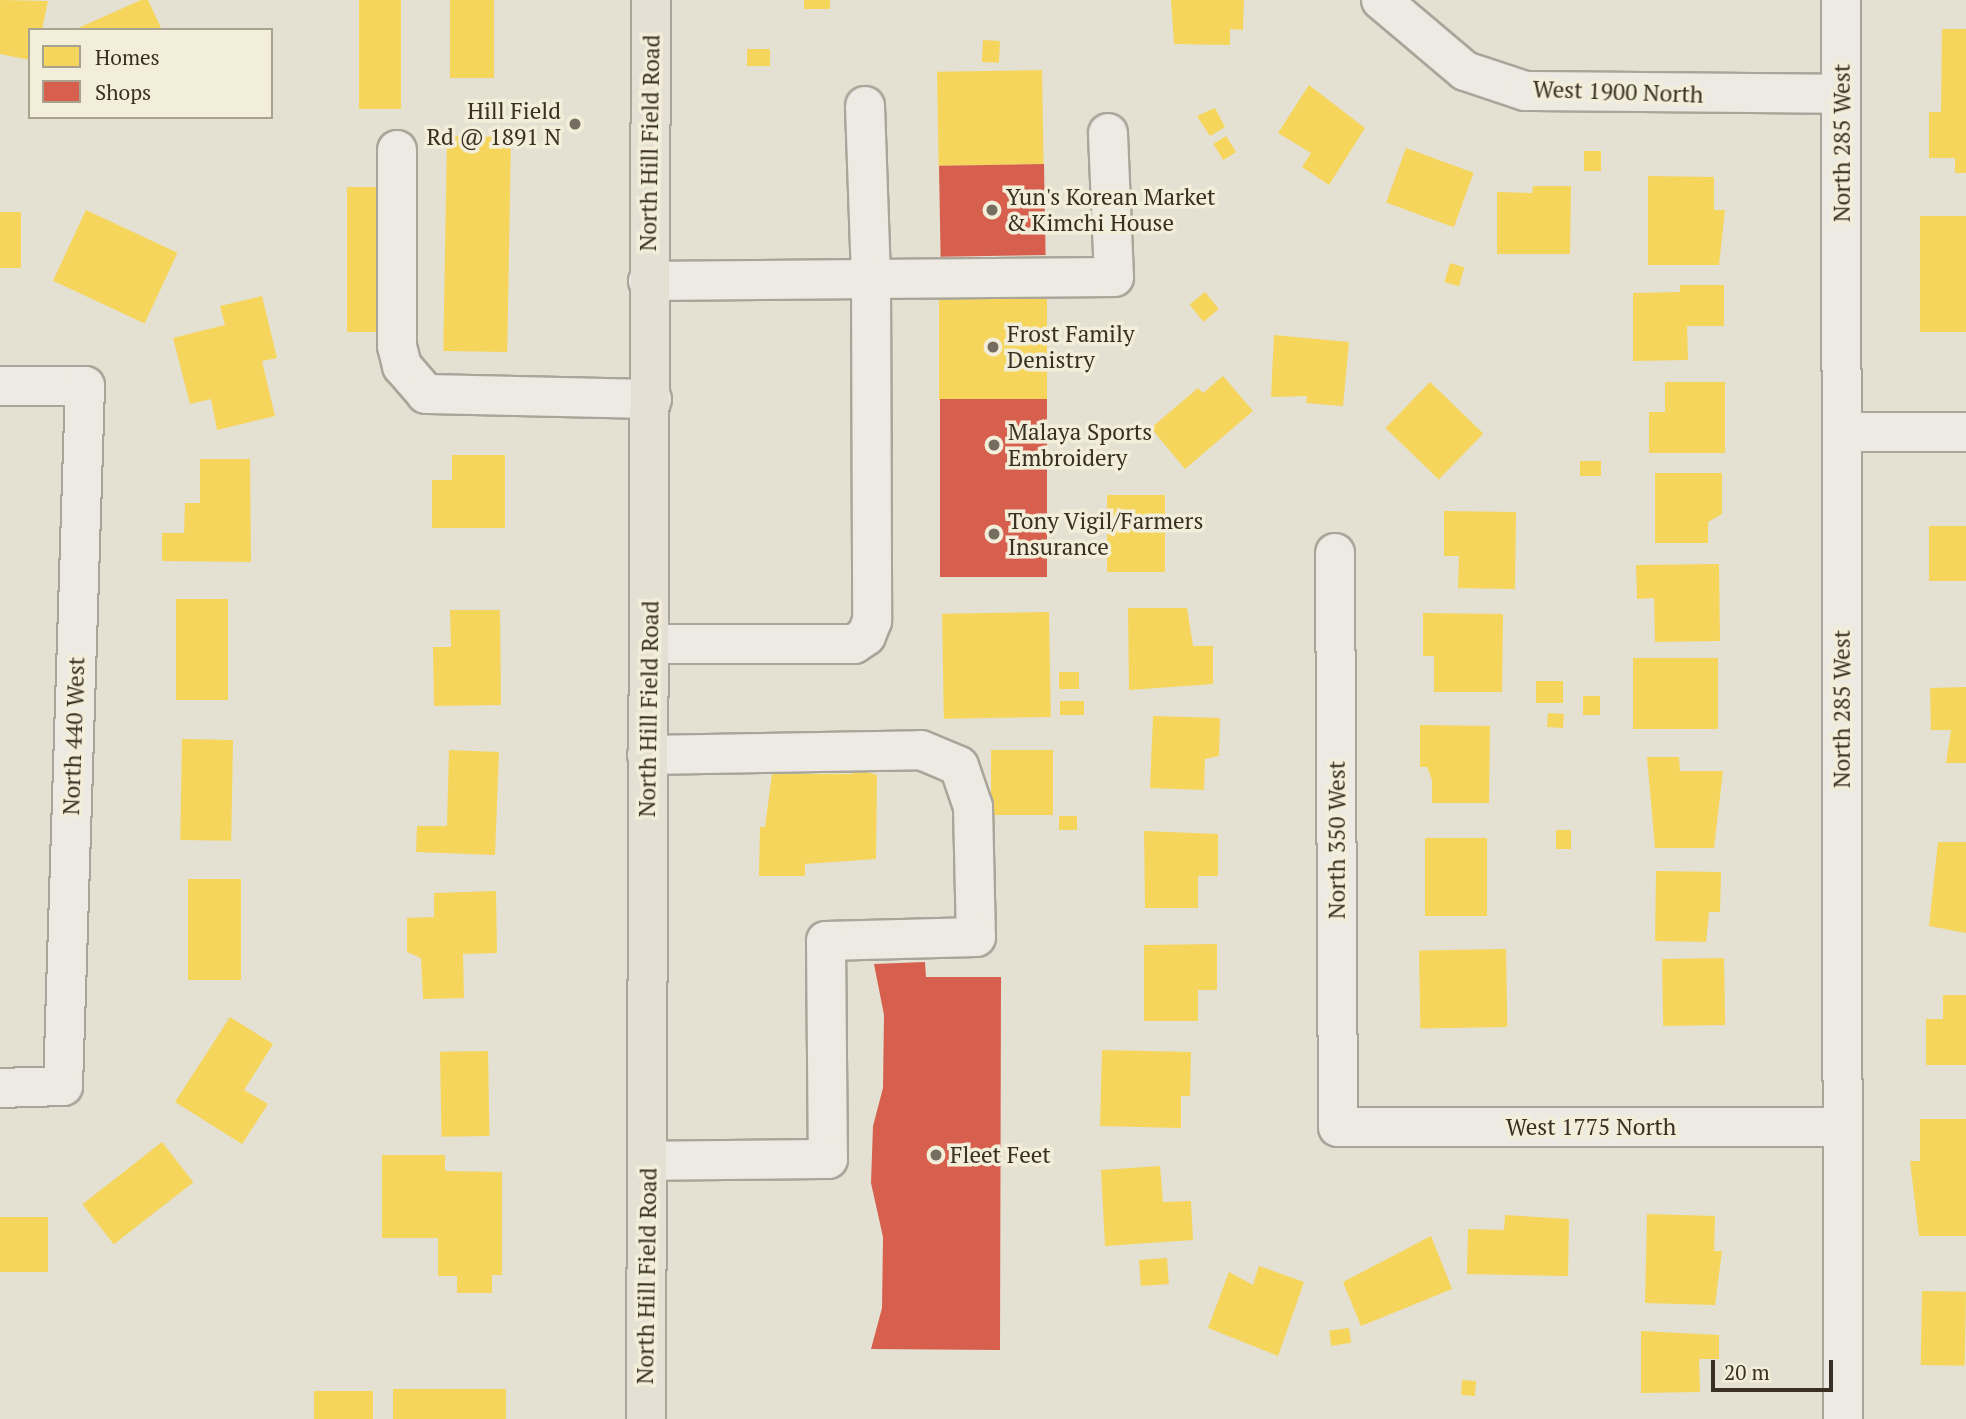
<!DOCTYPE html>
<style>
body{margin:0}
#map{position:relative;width:1966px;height:1419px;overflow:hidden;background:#e4e0d2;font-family:"PT Serif",serif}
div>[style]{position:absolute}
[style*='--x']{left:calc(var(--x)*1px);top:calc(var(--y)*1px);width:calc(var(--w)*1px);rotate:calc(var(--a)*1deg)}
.homes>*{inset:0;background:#f6d55c;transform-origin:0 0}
.shops>*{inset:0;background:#d6604d;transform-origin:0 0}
.roads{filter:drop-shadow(2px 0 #aaa59a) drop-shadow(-2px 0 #aaa59a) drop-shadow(0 2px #aaa59a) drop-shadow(0 -2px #aaa59a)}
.minor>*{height:38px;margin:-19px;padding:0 19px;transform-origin:19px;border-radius:19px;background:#eceae2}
.major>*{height:38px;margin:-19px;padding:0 19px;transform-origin:19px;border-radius:19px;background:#e4e0d4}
.dots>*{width:19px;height:19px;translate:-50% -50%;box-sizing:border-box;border:4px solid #f3eed9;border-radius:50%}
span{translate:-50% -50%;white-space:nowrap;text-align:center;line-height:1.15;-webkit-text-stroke:7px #f3eed9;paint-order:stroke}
.street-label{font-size:23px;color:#392f22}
.poi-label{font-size:23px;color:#392f22}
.right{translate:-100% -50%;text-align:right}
.left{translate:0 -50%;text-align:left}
.legend{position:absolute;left:28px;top:28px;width:245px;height:91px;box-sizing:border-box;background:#f3eed9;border:2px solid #a9a290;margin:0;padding:9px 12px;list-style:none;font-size:21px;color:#392f22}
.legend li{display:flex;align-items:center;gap:14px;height:35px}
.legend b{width:35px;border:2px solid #a9a290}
.scale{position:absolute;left:1711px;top:1360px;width:122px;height:32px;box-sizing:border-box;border:4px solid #392f22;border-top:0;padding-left:9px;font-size:21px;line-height:24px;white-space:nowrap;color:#392f22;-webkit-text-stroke:5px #f3eed9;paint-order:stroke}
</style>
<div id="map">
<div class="homes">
<i style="clip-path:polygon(0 0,48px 1px,42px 30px,30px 30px,30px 60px,0 54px)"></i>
<i style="clip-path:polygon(141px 0,148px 0,162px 30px,74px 30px)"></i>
<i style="left:359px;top:0;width:42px;height:109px"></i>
<i style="left:450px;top:0;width:44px;height:78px"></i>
<i style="left:804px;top:0;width:26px;height:9px"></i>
<i style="clip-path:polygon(1171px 0,1244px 0,1243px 30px,1230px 29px,1230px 45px,1174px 44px)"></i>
<i style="clip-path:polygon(1942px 29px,1966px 29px,1966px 173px,1955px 173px,1955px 158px,1929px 158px,1929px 112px,1941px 112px)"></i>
<i style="left:983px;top:40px;width:17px;height:22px;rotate:3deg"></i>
<i style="left:747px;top:49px;width:23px;height:17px"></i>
<i style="left:1042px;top:70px;width:94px;height:105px;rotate:89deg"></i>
<i style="clip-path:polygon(1309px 85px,1365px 128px,1329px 185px,1302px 167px,1311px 153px,1278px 133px)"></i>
<i style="clip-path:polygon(1215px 108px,1225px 127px,1210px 136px,1197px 116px)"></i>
<i style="left:447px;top:136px;width:64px;height:215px;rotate:1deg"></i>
<i style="left:1226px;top:136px;width:19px;height:15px;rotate:58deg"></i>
<i style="left:1406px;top:148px;width:72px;height:58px;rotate:20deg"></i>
<i style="left:1584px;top:151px;width:17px;height:20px"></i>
<i style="clip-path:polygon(1648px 176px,1714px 177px,1714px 210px,1725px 210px,1719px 265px,1648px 265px)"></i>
<i style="clip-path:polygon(1533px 186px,1571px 186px,1570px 254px,1497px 254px,1497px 192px,1532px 193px)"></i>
<i style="left:384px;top:187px;width:145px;height:37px;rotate:90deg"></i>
<i style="left:86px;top:210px;width:101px;height:78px;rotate:25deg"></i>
<i style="left:0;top:212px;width:21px;height:56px"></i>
<i style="left:1920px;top:216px;width:46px;height:116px"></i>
<i style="left:1450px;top:263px;width:15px;height:20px;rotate:16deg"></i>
<i style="clip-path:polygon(1680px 285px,1724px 285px,1724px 326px,1687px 326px,1688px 360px,1633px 361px,1633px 293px,1680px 292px)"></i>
<i style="left:1205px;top:292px;width:22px;height:20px;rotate:51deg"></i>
<i style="clip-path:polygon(262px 296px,277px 358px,262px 361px,275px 416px,217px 430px,211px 399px,190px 404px,173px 338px,225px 325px,220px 306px)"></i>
<i style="left:939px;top:296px;width:108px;height:104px"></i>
<i style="clip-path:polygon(1274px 335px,1349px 342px,1343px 406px,1306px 403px,1307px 396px,1271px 397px)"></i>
<i style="clip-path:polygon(1223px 376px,1253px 411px,1185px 469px,1151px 428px,1198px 388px,1203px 393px)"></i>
<i style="left:1430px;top:382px;width:74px;height:64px;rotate:44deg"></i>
<i style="clip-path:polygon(1665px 382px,1725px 382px,1725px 453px,1649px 453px,1649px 412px,1665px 412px)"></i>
<i style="clip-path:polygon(452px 455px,505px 455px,505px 528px,432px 528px,432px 480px,452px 480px)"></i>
<i style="clip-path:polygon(200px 459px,250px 459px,251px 562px,162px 561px,162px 533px,184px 533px,185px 503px,200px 503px)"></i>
<i style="left:1580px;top:461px;width:21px;height:15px"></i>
<i style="clip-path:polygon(1655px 473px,1722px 473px,1722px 514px,1708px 522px,1708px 543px,1655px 543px)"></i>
<i style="left:1107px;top:495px;width:58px;height:77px"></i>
<i style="clip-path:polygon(1444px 511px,1516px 512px,1515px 589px,1458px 588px,1459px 556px,1444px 556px)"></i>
<i style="left:1929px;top:526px;width:37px;height:55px"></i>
<i style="clip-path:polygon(1719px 564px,1720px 641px,1655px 642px,1654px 598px,1637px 599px,1636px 565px)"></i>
<i style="left:176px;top:599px;width:52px;height:101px"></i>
<i style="clip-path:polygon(1128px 608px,1187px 608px,1193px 646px,1213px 646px,1213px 684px,1129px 690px)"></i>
<i style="clip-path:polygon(450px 610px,500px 610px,501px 705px,434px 706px,433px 647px,451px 647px)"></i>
<i style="left:1049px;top:612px;width:105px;height:107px;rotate:89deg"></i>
<i style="clip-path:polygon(1423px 613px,1503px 614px,1502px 692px,1434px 692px,1434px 656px,1423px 656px)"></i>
<i style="left:1718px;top:658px;width:71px;height:85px;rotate:90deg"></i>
<i style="left:1059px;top:672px;width:20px;height:17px"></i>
<i style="left:1536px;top:681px;width:27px;height:22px"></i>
<i style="clip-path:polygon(1966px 687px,1966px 763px,1946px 763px,1951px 730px,1931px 730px,1930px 688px)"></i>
<i style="left:1583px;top:696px;width:17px;height:19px"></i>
<i style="left:1084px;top:701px;width:14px;height:24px;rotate:90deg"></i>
<i style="left:1548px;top:713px;width:16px;height:14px;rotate:4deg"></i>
<i style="clip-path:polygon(1153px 716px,1220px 718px,1219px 756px,1205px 759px,1204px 790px,1150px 788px)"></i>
<i style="clip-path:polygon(1420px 725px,1490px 726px,1489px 803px,1432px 803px,1432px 780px,1427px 767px,1420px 767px)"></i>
<i style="left:182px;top:739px;width:51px;height:101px;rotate:1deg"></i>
<i style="clip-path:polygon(449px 750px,499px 752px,495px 855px,416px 852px,417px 826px,447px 826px)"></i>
<i style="left:1053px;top:750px;width:65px;height:62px;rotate:90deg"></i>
<i style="clip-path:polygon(1647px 757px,1679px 757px,1680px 771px,1723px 771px,1714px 848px,1655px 848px)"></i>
<i style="clip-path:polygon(852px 768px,877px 775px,876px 859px,805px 864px,805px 876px,759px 876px,760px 827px,765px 827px,772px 774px,852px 774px)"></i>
<i style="left:1059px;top:816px;width:18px;height:14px"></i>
<i style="left:1556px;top:830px;width:15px;height:19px"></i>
<i style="clip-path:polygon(1144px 831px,1218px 834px,1218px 876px,1198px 876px,1198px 908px,1145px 908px)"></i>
<i style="left:1425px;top:838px;width:62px;height:78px"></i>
<i style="clip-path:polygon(1938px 842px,1966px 842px,1966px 933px,1929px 926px)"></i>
<i style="clip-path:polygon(1656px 871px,1721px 872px,1720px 912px,1709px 912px,1706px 942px,1655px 941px)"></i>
<i style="left:188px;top:879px;width:53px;height:101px"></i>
<i style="clip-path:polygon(496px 891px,497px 953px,463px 954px,464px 998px,423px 999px,421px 958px,407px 952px,407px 918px,434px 917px,434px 893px)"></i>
<i style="clip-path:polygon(1217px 944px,1217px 990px,1198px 990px,1198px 1021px,1144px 1021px,1144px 945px)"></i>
<i style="left:1506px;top:949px;width:78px;height:87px;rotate:89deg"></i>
<i style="left:1724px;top:958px;width:67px;height:62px;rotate:89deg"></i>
<i style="clip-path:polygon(1943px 995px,1966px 995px,1966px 1065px,1926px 1065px,1926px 1019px,1943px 1019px)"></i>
<i style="clip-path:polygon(230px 1017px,273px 1044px,244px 1090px,268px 1104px,242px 1144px,175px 1102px)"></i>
<i style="clip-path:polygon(1102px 1050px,1191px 1052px,1190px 1096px,1181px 1096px,1181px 1128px,1100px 1126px)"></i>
<i style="left:488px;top:1051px;width:85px;height:48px;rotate:89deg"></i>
<i style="clip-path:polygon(1920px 1119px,1966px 1119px,1966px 1236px,1919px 1236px,1910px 1161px,1920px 1161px)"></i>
<i style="left:162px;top:1142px;width:51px;height:101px;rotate:52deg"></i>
<i style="clip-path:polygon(382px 1155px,445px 1155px,445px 1171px,502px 1172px,502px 1275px,492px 1275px,492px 1293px,457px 1293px,457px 1276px,438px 1276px,438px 1238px,382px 1238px)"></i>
<i style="clip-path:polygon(1160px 1166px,1163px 1202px,1191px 1201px,1193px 1240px,1105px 1246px,1101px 1170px)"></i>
<i style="clip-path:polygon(1647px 1214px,1715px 1216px,1714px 1251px,1722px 1251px,1715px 1305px,1645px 1303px)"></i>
<i style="clip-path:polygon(1505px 1215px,1569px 1219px,1568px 1276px,1467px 1274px,1468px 1229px,1504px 1230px)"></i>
<i style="left:0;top:1217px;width:48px;height:55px"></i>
<i style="clip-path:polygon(1431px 1236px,1452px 1289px,1361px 1326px,1343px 1282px)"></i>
<i style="left:1167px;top:1258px;width:26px;height:28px;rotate:86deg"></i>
<i style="clip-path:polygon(1259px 1266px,1304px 1282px,1278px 1356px,1208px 1328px,1229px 1272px,1253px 1285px)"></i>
<i style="left:1922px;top:1291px;width:44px;height:74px;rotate:1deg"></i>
<i style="left:1349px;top:1328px;width:15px;height:20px;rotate:82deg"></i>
<i style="clip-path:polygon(1641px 1331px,1719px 1335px,1719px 1359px,1699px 1359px,1700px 1392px,1641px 1393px)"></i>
<i style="left:1462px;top:1380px;width:14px;height:15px;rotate:4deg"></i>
<i style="left:506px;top:1389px;width:30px;height:113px;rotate:90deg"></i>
<i style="left:373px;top:1391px;width:28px;height:59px;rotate:90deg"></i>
</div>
<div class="shops">
<i style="left:1044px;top:164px;width:91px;height:105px;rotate:89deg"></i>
<i style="left:1047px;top:399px;width:178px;height:107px;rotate:90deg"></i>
<i style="clip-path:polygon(925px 962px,926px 977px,1001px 977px,1000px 1350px,871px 1349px,882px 1308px,883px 1237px,871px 1183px,873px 1126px,883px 1088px,884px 1015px,874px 964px)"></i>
</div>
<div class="roads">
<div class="minor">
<i style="--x:1381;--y:0;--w:110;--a:40.2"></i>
<i style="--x:1465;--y:71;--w:63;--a:18.4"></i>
<i style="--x:1525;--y:91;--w:316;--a:0.5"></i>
<i style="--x:1841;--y:0;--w:1419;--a:89.92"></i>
<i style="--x:865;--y:106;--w:173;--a:88"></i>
<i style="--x:871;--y:279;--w:243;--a:-0.5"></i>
<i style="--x:1114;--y:277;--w:144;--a:-92.4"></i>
<i style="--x:397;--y:150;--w:196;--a:90"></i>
<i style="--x:397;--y:346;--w:21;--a:76"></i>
<i style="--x:402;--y:366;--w:37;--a:49"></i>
<i style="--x:426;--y:394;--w:226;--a:1.3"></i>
<i style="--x:648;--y:281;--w:223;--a:-0.5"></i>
<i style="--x:871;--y:279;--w:342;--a:89.8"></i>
<i style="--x:872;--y:621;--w:16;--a:112"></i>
<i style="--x:866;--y:636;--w:14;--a:146"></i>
<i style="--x:854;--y:644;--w:203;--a:180"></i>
<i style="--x:0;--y:386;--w:85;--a:0"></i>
<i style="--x:85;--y:386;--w:700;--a:91.8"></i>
<i style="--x:63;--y:1086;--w:63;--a:178.2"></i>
<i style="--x:1842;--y:432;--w:124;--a:0"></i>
<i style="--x:1335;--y:553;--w:574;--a:89.7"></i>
<i style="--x:1338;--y:1127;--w:505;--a:0"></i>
<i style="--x:647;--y:755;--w:274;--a:-1"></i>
<i style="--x:921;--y:750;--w:41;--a:22.8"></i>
<i style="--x:959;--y:766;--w:43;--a:71.1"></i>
<i style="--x:973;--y:807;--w:130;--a:88.7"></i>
<i style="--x:976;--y:937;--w:150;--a:178.5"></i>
<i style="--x:826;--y:941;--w:218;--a:89.5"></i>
<i style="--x:828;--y:1159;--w:180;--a:179.4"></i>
</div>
<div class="major">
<i style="--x:646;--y:1419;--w:1419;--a:-89.8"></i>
</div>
</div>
<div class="dots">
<i style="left:575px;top:124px;background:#756d60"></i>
<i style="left:992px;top:210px;background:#756d60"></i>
<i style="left:993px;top:347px;background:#756d60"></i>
<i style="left:994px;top:445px;background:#756d60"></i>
<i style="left:994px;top:534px;background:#756d60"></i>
<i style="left:936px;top:1155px;background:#756d60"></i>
</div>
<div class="street-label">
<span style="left:1618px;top:92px;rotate:2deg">West 1900 North</span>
<span style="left:650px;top:143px;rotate:-89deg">North Hill Field Road</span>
<span style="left:1842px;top:143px;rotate:-90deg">North 285 West</span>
<span style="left:649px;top:709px;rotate:-89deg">North Hill Field Road</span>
<span style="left:1842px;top:709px;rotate:-90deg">North 285 West</span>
<span style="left:74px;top:736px;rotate:-88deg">North 440 West</span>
<span style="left:1337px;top:840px;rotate:-90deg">North 350 West</span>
<span style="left:1591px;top:1127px">West 1775 North</span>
<span style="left:647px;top:1276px;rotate:-89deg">North Hill Field Road</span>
</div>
<div class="poi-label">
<span class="right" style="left:561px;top:124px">Hill Field<br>Rd @ 1891 N</span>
<span class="left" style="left:1006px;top:210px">Yun's Korean Market<br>&amp; Kimchi House</span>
<span class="left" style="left:1007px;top:347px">Frost Family<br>Denistry</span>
<span class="left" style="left:1008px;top:445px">Malaya Sports<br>Embroidery</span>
<span class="left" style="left:1008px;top:534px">Tony Vigil/Farmers<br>Insurance</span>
<span class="left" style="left:950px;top:1155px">Fleet Feet</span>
</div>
<ul class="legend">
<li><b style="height:19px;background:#f6d55c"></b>Homes</li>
<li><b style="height:19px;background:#d6604d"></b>Shops</li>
</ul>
<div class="scale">20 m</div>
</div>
